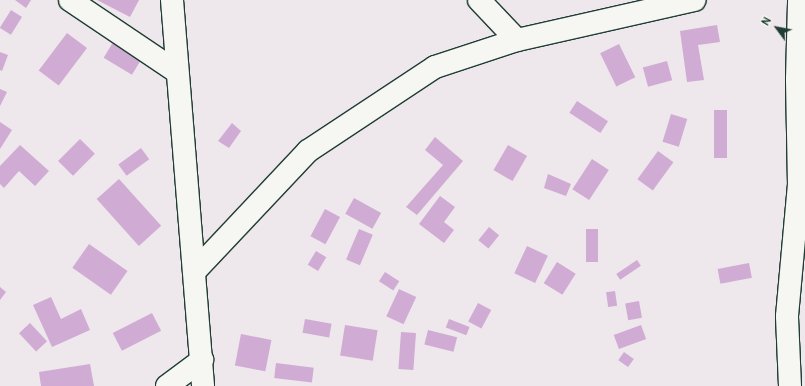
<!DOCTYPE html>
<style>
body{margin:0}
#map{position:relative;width:805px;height:386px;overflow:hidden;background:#eee7ec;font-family:Pangolin,sans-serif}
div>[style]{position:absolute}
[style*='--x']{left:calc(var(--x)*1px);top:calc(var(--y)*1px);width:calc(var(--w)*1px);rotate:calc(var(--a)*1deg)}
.building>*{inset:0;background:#d0abd4;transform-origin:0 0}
.roads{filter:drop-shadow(1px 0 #1f3d34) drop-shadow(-1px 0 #1f3d34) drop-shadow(0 1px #1f3d34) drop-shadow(0 -1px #1f3d34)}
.minor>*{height:22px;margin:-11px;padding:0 11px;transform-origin:11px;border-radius:11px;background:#f6f6f2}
span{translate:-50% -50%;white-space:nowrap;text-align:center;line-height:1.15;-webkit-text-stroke:3px #f6f6f2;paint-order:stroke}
.north{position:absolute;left:757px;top:8px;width:40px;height:40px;-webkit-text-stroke:3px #f6f6f2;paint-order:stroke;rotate:302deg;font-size:11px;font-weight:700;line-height:16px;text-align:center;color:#1f3d34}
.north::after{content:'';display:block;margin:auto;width:14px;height:18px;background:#1f3d34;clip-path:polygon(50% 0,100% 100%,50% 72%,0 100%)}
</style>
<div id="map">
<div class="building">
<i style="clip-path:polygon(15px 0,31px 0,26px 8px)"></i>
<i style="clip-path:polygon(97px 0,139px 0,130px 17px)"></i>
<i style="left:11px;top:10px;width:13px;height:21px;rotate:32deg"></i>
<i style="clip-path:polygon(717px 25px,720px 42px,698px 45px,704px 80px,687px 82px,680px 31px)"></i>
<i style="left:67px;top:33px;width:25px;height:47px;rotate:37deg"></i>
<i style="left:115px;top:39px;width:33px;height:22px;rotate:31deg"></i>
<i style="left:619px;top:44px;width:37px;height:21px;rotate:64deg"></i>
<i style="clip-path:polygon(0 52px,8px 55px,2px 71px,0 70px)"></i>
<i style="left:667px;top:61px;width:20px;height:25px;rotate:75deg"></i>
<i style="clip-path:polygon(0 89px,7px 92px,0 106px)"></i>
<i style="left:577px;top:101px;width:37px;height:14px;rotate:33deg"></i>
<i style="left:714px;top:110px;width:13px;height:48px"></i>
<i style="left:671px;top:114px;width:17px;height:29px;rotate:17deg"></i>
<i style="clip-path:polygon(0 122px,12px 130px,0 149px)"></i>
<i style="clip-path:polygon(232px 123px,241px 131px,229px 148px,218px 141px)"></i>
<i style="clip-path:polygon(435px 137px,463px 161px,417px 215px,406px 207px,443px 165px,425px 150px)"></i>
<i style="left:80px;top:139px;width:21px;height:31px;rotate:45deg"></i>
<i style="clip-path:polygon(20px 145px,49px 171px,35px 186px,19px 171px,4px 188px,0 184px,0 166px)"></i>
<i style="left:508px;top:145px;width:22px;height:29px;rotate:30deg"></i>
<i style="left:141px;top:148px;width:14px;height:28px;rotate:54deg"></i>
<i style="left:658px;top:151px;width:19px;height:35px;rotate:36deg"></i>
<i style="left:592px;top:159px;width:20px;height:36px;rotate:33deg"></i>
<i style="clip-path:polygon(548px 174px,571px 184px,566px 196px,544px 188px)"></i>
<i style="left:119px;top:179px;width:63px;height:30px;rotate:48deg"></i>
<i style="clip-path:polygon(440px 196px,455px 207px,444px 222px,454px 230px,444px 243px,419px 224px)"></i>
<i style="left:354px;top:198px;width:31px;height:18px;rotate:29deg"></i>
<i style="left:325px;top:209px;width:17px;height:31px;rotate:28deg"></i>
<i style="left:489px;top:227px;width:13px;height:17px;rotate:39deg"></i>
<i style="left:359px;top:229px;width:15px;height:33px;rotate:23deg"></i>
<i style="left:586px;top:229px;width:12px;height:33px"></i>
<i style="left:89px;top:244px;width:47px;height:29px;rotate:35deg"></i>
<i style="left:527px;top:246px;width:23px;height:30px;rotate:25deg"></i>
<i style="left:316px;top:251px;width:12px;height:16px;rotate:31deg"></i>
<i style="left:637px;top:260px;width:7px;height:25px;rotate:56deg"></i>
<i style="left:557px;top:262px;width:22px;height:25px;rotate:32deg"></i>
<i style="left:749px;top:263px;width:15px;height:32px;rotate:79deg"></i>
<i style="left:385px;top:272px;width:17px;height:11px;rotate:33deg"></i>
<i style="clip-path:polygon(0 287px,6px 292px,0 300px)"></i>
<i style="left:399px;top:289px;width:19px;height:30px;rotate:25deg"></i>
<i style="left:615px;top:291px;width:15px;height:9px;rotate:82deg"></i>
<i style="clip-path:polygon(51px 297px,61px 319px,81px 309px,90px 330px,52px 347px,33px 305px)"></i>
<i style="left:639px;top:301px;width:17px;height:14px;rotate:80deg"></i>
<i style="left:478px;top:303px;width:15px;height:21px;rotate:28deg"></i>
<i style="left:152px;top:313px;width:20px;height:44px;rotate:63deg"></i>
<i style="left:305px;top:319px;width:27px;height:14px;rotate:10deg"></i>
<i style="left:449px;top:319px;width:22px;height:9px;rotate:21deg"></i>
<i style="left:30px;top:323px;width:25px;height:15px;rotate:47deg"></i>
<i style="left:345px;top:325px;width:33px;height:31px;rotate:9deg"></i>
<i style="left:641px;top:325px;width:15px;height:29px;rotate:70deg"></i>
<i style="left:428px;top:330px;width:30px;height:15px;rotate:14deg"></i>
<i style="left:401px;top:332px;width:15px;height:37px;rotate:4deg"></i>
<i style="left:241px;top:334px;width:31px;height:32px;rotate:11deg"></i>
<i style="left:624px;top:352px;width:12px;height:10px;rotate:35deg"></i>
<i style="left:276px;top:363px;width:38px;height:15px;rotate:7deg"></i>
<i style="clip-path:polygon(90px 364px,94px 386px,41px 386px,39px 372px)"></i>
</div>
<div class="roads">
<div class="minor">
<i style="--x:70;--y:0;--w:129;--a:33.9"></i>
<i style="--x:172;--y:0;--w:387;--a:85.4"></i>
<i style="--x:479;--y:0;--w:55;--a:46.5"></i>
<i style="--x:195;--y:271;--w:165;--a:-46.7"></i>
<i style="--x:308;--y:151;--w:152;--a:-33.5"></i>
<i style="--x:435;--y:67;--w:86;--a:-18.2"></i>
<i style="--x:517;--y:40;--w:182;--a:-12.7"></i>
<i style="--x:167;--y:386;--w:44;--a:-36.6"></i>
<i style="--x:790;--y:386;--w:70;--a:-92.5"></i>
<i style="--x:787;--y:316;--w:132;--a:-84.8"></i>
<i style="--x:799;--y:185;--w:106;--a:-91.1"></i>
<i style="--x:797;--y:79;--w:79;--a:-88.5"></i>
</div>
</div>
<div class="north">N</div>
</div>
